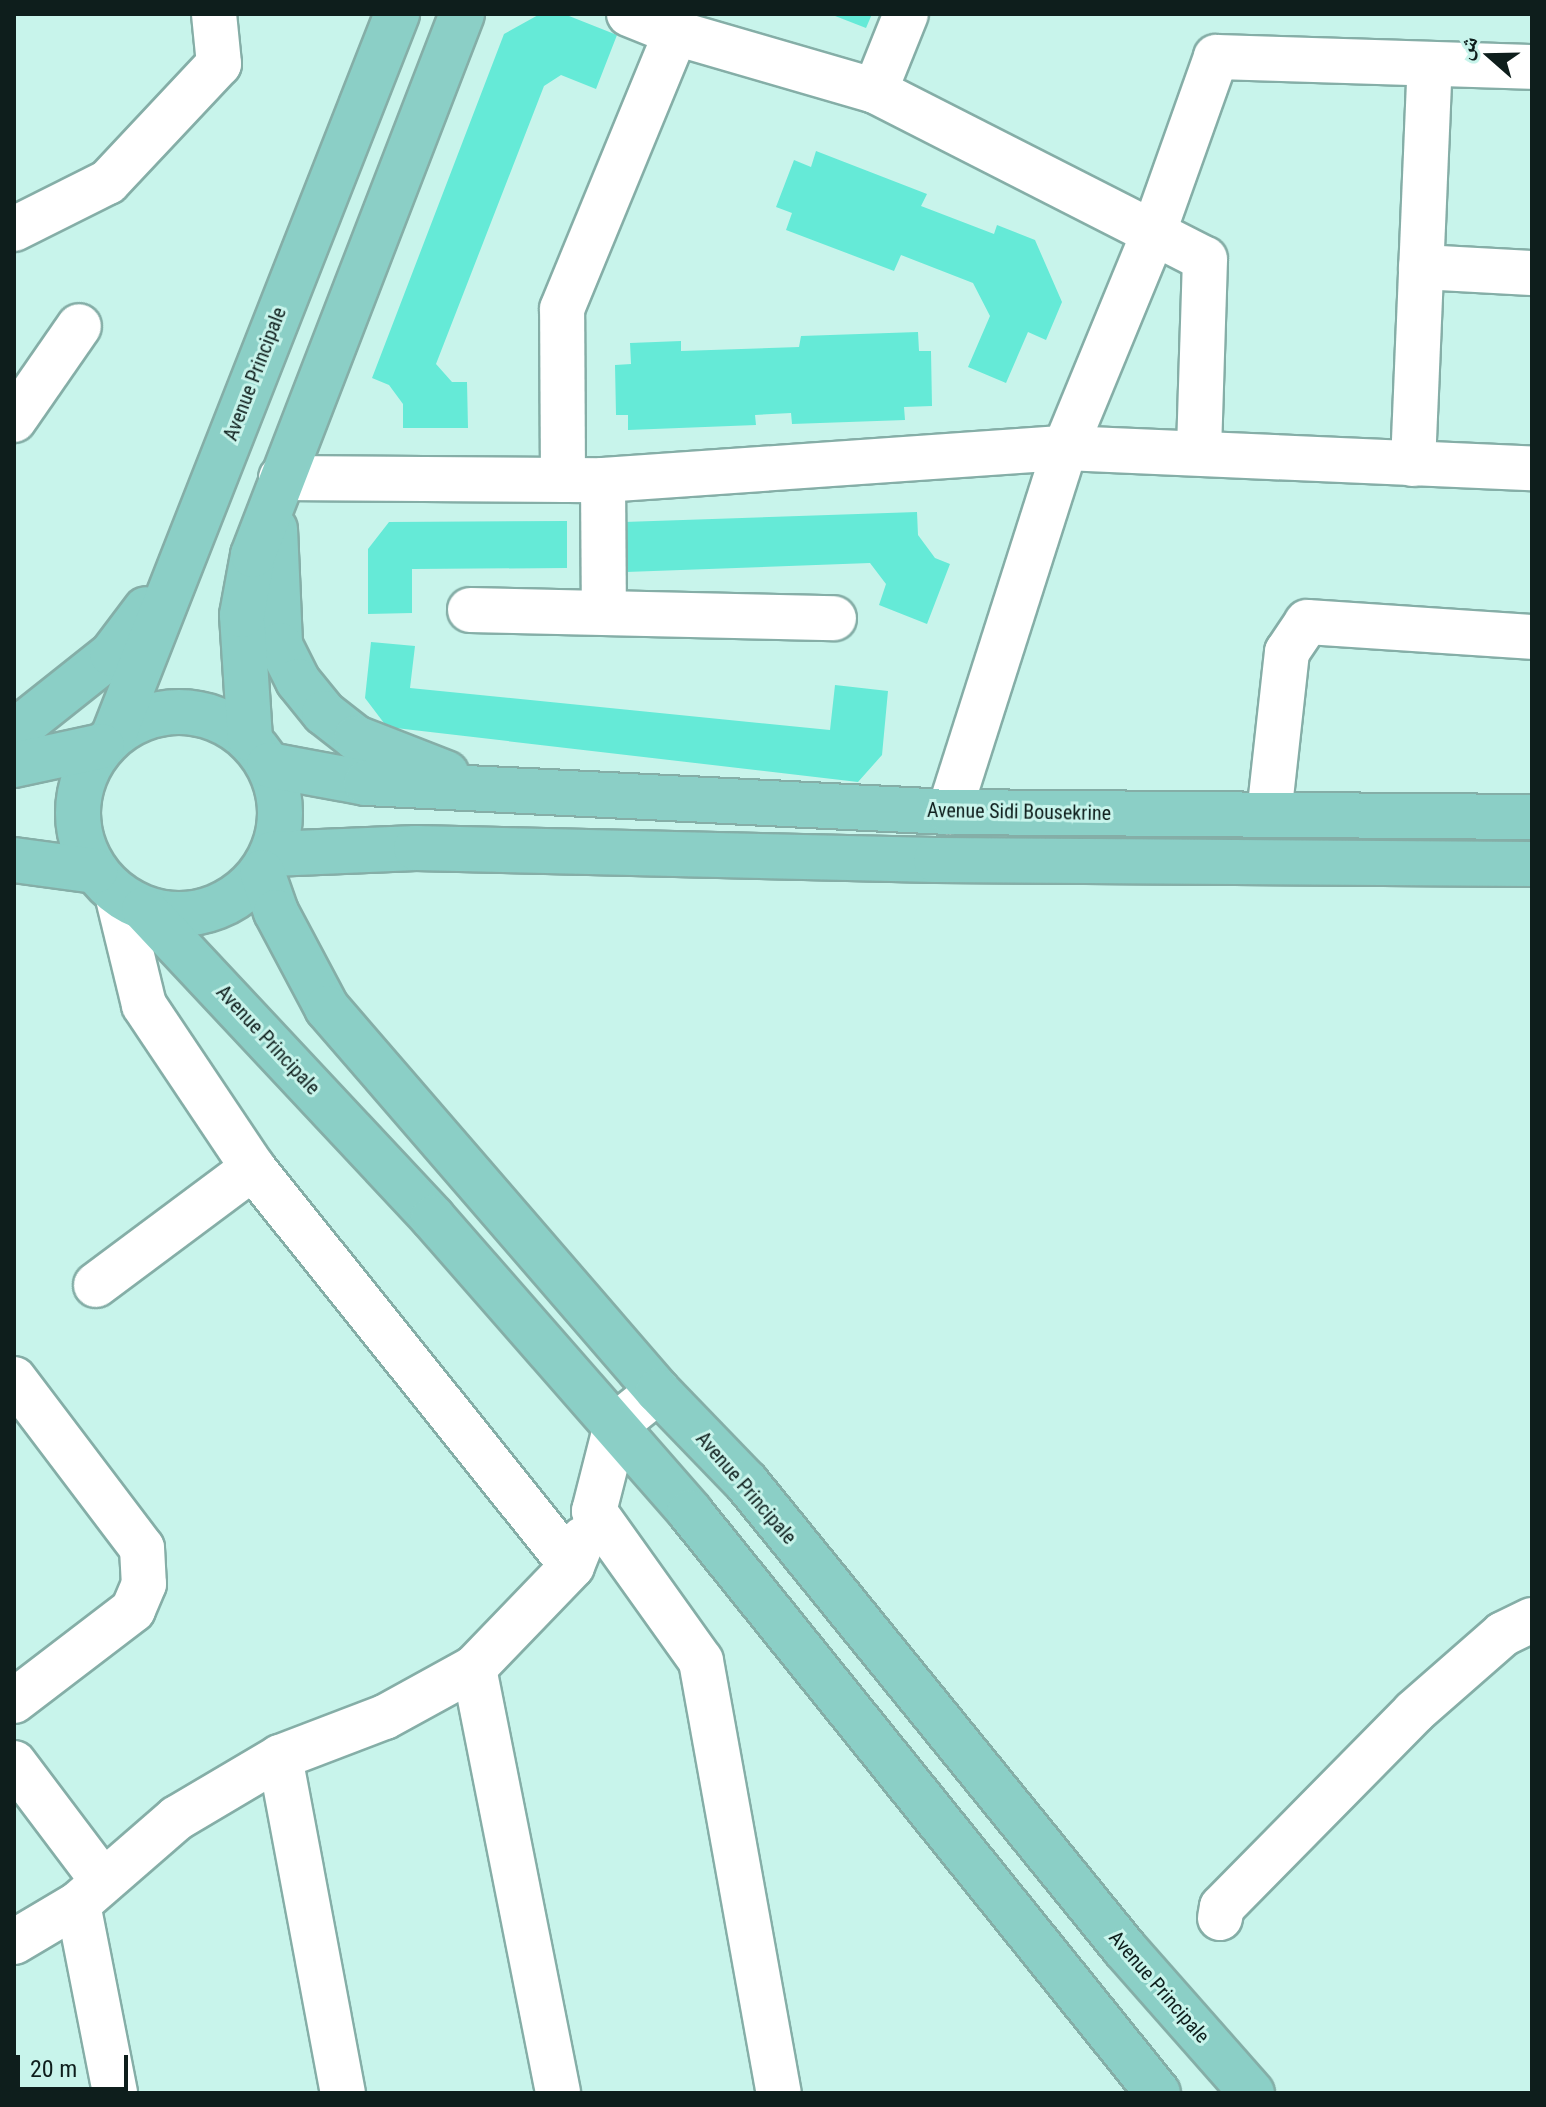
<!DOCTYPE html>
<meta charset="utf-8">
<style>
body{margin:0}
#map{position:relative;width:1546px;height:2107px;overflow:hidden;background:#c8f4eb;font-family:"Roboto Condensed","Noto Naskh Arabic",sans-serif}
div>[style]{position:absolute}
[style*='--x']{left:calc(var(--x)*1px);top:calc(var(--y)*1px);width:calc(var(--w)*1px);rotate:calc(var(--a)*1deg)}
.building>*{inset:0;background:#65ead7}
.roads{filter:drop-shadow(2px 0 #85aea7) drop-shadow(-2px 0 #85aea7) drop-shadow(0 2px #85aea7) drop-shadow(0 -2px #85aea7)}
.minor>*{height:44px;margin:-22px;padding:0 22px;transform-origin:22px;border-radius:22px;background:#fff}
.major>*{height:44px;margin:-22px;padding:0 22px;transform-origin:22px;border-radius:22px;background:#8bcfc6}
.major>.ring{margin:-22px;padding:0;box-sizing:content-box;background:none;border:44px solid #8bcfc6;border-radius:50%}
span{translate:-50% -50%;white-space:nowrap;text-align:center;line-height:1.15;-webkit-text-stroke:6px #c8f4eb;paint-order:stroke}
.street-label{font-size:20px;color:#0e1e1c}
.frame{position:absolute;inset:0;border:16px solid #0e1e1c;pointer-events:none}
.north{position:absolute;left:1450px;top:16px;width:80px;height:80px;-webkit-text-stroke:6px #c8f4eb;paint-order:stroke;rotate:290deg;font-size:22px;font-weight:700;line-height:32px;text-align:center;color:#0e1e1c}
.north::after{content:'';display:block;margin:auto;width:28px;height:36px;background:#0e1e1c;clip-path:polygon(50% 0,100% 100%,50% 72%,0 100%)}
.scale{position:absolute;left:16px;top:2055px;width:112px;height:36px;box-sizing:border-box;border:4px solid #0e1e1c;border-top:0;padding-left:10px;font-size:24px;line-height:28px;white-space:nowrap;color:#0e1e1c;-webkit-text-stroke:6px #c8f4eb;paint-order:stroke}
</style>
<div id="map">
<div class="building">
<i style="clip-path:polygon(540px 14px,564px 14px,617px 35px,596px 89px,561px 75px,544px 86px,436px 364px,452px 382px,467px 382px,468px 428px,403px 428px,403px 404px,389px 385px,372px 378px,504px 34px)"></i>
<i style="clip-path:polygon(830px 14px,872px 14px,866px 28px)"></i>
<i style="clip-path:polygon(816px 151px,927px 194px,921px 206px,994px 234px,997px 225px,1035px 240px,1062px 302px,1046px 340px,1028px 332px,1006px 383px,968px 367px,990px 316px,973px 283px,901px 255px,894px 271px,786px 230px,792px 213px,776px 207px,794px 160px,811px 167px)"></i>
<i style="clip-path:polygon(918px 332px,919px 351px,931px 351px,932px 406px,904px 407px,905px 420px,792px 424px,791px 413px,755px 415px,756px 425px,628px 430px,628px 415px,616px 415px,615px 365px,631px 364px,630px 343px,681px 341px,681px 351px,799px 347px,801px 336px)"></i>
<i style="clip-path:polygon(917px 512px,918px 535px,935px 558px,950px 564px,927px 624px,879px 605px,886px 584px,870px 563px,626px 572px,624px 522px)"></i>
<i style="clip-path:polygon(567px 521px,567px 568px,412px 569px,412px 613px,368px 614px,368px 549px,389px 522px)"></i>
<i style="clip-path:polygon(371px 642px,415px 646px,410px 688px,830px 730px,835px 685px,888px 691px,882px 755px,858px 782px,387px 727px,365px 698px)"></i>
</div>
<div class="roads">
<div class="minor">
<i style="--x:629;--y:14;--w:51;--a:22"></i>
<i style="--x:676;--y:33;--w:207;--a:16.2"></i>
<i style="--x:875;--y:91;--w:370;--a:27"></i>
<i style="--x:1205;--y:259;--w:194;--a:91.8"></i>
<i style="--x:875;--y:91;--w:83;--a:-68.1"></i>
<i style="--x:14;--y:229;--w:105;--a:-26.6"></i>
<i style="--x:108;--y:182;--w:162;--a:-46.8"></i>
<i style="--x:219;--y:64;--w:50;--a:-95.7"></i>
<i style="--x:1421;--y:267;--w:111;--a:3.1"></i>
<i style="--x:14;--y:420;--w:114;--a:-55.3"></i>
<i style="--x:1413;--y:464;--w:400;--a:-87.6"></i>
<i style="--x:281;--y:478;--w:322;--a:0.4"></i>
<i style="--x:603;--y:480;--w:463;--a:-4"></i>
<i style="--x:1065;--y:448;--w:467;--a:2.5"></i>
<i style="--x:563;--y:480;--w:171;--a:-90.3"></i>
<i style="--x:562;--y:309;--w:299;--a:-67.6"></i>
<i style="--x:603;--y:480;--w:130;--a:89.6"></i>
<i style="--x:470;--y:610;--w:364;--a:1.3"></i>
<i style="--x:949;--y:812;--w:382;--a:-72.3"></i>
<i style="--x:1065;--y:448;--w:228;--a:-67.6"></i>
<i style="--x:1152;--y:237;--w:191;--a:-70.4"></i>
<i style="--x:1216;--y:57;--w:316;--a:1.8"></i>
<i style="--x:1269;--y:815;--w:164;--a:-83.7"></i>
<i style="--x:1287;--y:652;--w:36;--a:-56"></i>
<i style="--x:1307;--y:622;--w:225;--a:3.8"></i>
<i style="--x:117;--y:894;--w:114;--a:76.3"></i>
<i style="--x:144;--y:1005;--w:196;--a:56.2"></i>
<i style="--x:253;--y:1168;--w:510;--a:51.29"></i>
<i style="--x:96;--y:1285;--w:196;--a:-36.7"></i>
<i style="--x:14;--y:1379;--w:212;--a:52.9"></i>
<i style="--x:142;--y:1548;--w:36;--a:87"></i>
<i style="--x:144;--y:1584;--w:28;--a:113"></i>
<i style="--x:133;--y:1610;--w:150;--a:142.6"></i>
<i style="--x:658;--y:1391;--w:54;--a:141"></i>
<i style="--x:616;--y:1425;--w:89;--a:104.3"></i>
<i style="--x:594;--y:1511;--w:184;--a:54.5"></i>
<i style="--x:701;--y:1661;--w:439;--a:79.8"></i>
<i style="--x:474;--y:1668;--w:433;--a:78.8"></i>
<i style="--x:280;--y:1757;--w:342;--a:79.4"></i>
<i style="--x:14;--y:1763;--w:148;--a:53"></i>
<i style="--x:78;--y:1904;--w:193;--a:78.9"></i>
<i style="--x:1220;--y:1918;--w:11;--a:-80"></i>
<i style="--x:1222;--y:1907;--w:274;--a:-45.4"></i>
<i style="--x:1414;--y:1712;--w:118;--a:-41.2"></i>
<i style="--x:1503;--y:1634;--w:32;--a:-26"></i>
<i style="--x:14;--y:1942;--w:74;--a:-30.7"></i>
<i style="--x:78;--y:1904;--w:131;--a:-41"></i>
<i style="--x:177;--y:1818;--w:120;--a:-30.6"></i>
<i style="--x:280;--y:1757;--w:112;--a:-20.9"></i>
<i style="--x:385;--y:1717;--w:102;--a:-28.8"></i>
<i style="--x:474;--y:1668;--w:141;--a:-46.1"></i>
<i style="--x:572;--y:1566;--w:29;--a:-68"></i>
</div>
<div class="major">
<i style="--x:275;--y:529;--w:116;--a:87.5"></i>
<i style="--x:280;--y:645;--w:40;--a:63.4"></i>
<i style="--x:298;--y:681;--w:41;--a:50.9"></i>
<i style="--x:324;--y:713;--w:41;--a:38"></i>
<i style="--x:356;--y:738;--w:97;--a:21.3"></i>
<i class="ring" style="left:78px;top:712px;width:158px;height:158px"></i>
<i style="--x:14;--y:732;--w:125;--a:-38.5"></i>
<i style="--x:112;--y:654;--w:56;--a:-52.9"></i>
<i style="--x:114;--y:734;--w:774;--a:-68.54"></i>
<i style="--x:250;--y:739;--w:124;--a:-93.7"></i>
<i style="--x:242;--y:615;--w:61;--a:-79.6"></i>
<i style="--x:253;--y:555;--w:580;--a:-68.88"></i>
<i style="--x:14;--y:765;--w:90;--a:-12.2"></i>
<i style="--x:269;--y:765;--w:99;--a:10.5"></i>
<i style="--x:366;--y:783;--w:584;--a:2.85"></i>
<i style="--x:949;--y:812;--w:583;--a:0.49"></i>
<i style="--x:272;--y:854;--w:144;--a:-2.4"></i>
<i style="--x:416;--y:848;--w:520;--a:1.32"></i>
<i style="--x:936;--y:860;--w:596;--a:0.38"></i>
<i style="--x:14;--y:860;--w:82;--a:7.7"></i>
<i style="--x:262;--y:872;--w:42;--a:70.7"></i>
<i style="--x:276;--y:912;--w:109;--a:62"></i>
<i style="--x:327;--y:1008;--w:506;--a:49.17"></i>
<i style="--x:658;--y:1391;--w:127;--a:46"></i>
<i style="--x:746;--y:1482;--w:601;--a:50.94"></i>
<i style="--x:1125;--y:1949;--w:192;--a:48.6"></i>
<i style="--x:144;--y:909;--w:423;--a:46.9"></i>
<i style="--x:433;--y:1218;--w:390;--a:48.8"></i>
<i style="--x:690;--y:1512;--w:746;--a:51.15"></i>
</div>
</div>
<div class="street-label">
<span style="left:255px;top:374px;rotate:-69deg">Avenue Principale</span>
<span style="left:1019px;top:812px;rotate:1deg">Avenue Sidi Bousekrine</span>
<span style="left:268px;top:1040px;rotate:47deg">Avenue Principale</span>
<span style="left:746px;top:1488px;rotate:49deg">Avenue Principale</span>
<span style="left:1159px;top:1987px;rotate:49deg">Avenue Principale</span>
</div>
<div class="frame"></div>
<div class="north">ش</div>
<div class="scale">20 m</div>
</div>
